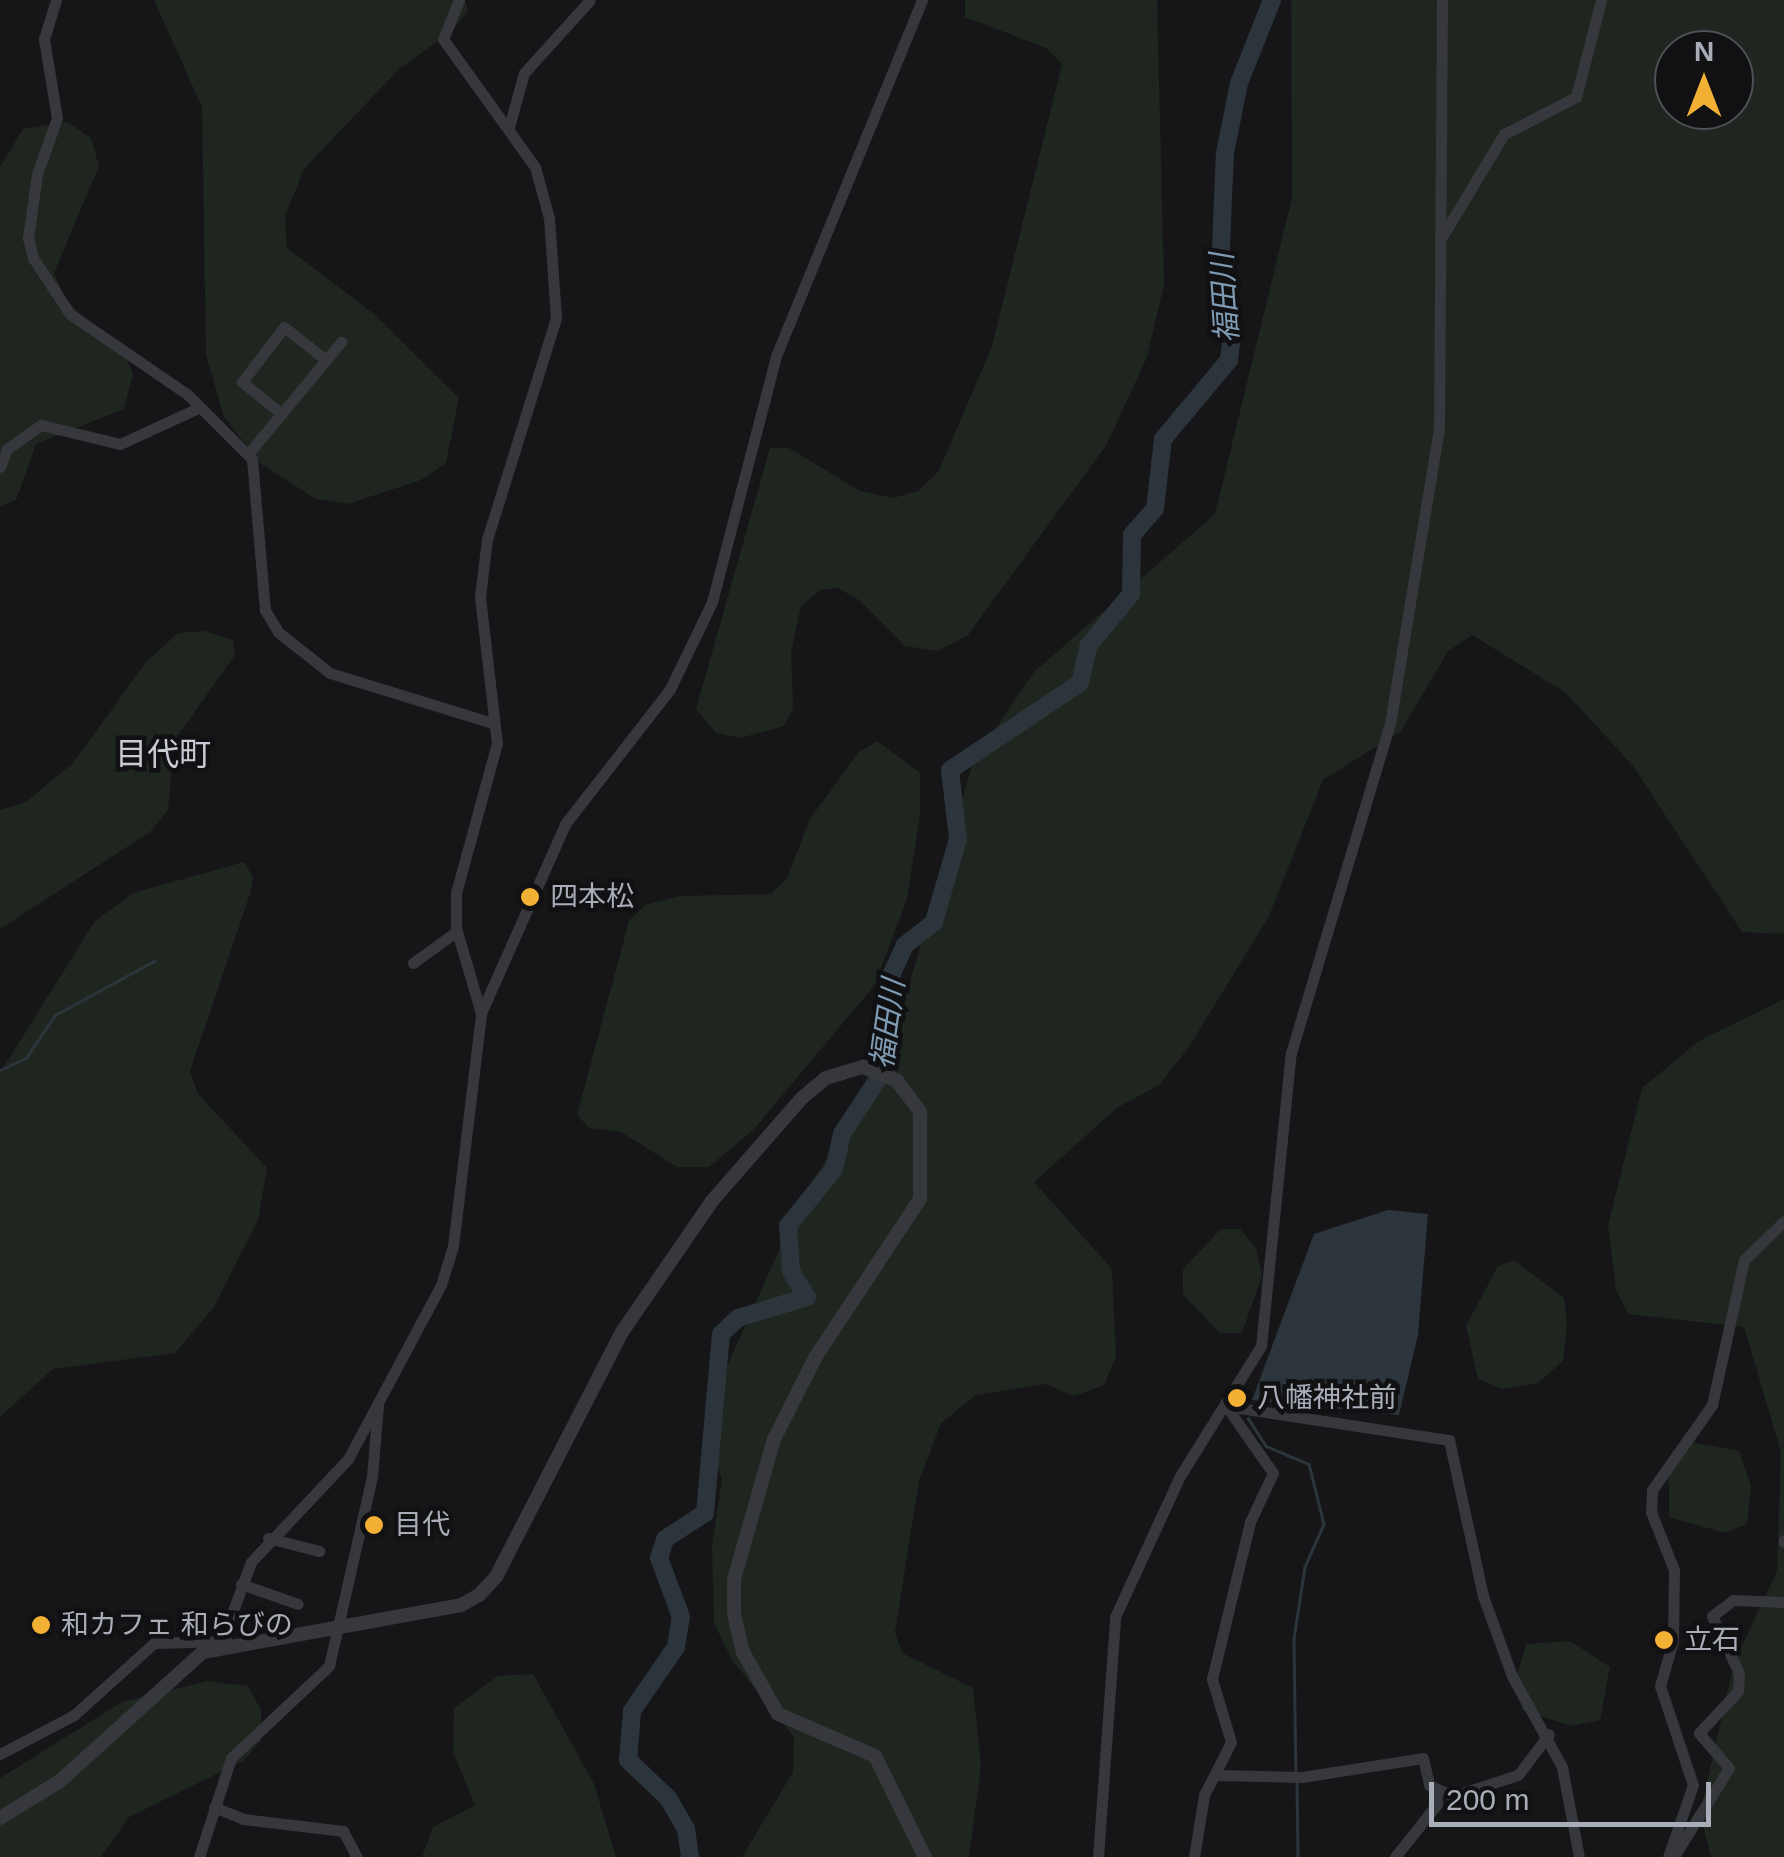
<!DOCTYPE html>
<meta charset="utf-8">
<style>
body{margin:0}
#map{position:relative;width:1784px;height:1857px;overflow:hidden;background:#161618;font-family:Arial,"Noto Sans JP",sans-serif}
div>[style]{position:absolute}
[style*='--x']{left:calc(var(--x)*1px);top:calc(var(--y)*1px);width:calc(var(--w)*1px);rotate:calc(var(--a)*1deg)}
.green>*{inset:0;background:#1e261f}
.water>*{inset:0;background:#2c353c}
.stream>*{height:2.5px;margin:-1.25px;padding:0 1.25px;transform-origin:1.25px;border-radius:1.25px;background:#2c353c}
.river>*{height:18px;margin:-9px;padding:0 9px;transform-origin:9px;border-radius:9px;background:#2c353c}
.minor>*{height:11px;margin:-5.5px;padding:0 5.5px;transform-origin:5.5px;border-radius:5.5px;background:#37383d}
.tertiary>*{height:14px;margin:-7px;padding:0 7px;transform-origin:7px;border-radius:7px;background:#37383d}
.dots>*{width:28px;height:28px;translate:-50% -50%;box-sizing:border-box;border:5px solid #111113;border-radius:50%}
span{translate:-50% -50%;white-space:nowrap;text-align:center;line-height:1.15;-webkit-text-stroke:9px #111113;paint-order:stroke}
.poi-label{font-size:28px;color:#a8adb8}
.left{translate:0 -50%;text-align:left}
.water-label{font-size:30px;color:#7f9bb3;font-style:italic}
.quarter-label{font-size:32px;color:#c9ccd4}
.north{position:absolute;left:1654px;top:30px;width:100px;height:100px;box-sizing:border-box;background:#111113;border:2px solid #4d4f55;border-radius:50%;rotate:0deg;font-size:28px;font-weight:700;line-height:40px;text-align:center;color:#a8adb8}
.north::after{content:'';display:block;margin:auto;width:35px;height:45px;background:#f2b134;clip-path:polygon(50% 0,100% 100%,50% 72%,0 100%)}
.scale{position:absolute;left:1429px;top:1782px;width:282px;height:45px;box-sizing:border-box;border:5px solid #a8adb8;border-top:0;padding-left:12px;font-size:30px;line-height:35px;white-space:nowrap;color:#a8adb8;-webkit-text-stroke:8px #111113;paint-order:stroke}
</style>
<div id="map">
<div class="green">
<i style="clip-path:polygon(154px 0,465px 0,468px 11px,451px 32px,400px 68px,304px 169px,285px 216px,287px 248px,374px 314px,459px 398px,446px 463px,421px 480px,348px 504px,316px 499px,261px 464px,224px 417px,206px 355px,202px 107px)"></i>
<i style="clip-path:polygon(965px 0,1157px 0,1164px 285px,1147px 357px,1107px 444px,968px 635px,938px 651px,905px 646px,859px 600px,838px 588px,820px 590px,801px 606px,791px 652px,793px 708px,784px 726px,740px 738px,716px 733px,696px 709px,770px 448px,789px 448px,860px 491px,893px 498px,918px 491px,939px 471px,992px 346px,1062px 64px,1046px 48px,965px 17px)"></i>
<i style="clip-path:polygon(evenodd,1291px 0,1784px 0,1784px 934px,1742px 932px,1633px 766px,1566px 693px,1472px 635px,1448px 651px,1401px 731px,1323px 780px,1269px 916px,1189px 1047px,1158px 1086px,1118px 1107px,1034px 1182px,1112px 1269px,1116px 1357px,1104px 1385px,1074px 1396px,1046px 1384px,976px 1395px,941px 1423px,919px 1481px,895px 1632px,902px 1653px,973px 1688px,981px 1767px,969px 1857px,742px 1857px,793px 1772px,794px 1737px,732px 1660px,714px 1623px,712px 1546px,722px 1479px,711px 1449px,716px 1391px,802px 1199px,889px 1055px,973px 762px,1034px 672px,1215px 514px,1292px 198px,1291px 0,1674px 50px,1734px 50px,1734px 110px,1674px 110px,1674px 50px)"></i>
<i style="clip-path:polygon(67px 122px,91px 138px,99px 166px,54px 273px,66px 301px,121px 349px,133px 373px,124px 409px,36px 444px,16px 500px,0 506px,0 167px,23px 129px)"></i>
<i style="clip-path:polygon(205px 631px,233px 640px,235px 655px,174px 741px,168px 810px,150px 832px,0 929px,0 810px,26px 802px,73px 763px,146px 662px,178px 633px)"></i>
<i style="clip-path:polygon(877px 741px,920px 773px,920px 814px,907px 899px,874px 986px,753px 1130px,709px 1167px,677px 1167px,621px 1132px,589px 1128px,577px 1115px,629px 921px,645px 905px,680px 896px,771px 894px,787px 878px,810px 819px,858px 753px)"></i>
<i style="clip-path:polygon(244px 862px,253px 877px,250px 894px,190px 1071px,198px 1094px,267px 1168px,258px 1220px,214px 1307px,175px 1353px,53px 1369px,0 1417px,0 1073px,95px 921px,133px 893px)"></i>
<i style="clip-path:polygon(1784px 999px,1784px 1857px,1711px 1857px,1700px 1814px,1734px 1663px,1777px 1571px,1781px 1452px,1744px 1327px,1628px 1314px,1616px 1290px,1608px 1225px,1642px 1088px,1699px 1041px)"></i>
<i style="clip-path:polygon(1221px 1229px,1240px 1229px,1256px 1248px,1262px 1276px,1242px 1333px,1220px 1333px,1183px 1295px,1183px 1269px)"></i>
<i style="clip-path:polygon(1514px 1260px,1564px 1298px,1567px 1324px,1563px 1361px,1538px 1383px,1503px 1389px,1478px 1379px,1466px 1326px,1498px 1266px)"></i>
<i style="clip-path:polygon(1685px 1441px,1739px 1451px,1751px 1486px,1747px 1524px,1725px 1533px,1669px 1517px,1669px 1460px)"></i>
<i style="clip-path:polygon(1570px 1641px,1610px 1667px,1600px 1720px,1572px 1726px,1522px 1710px,1516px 1679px,1526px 1644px)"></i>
<i style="clip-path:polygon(533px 1674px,594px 1784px,616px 1857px,422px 1857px,433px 1827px,475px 1805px,453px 1752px,454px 1708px,498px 1676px)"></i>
<i style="clip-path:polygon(208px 1681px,248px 1686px,261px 1710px,261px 1741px,243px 1761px,129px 1817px,101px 1857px,0 1857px,0 1778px,122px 1702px)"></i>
</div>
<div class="water">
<i style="clip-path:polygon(1388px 1210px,1428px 1214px,1418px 1335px,1399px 1415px,1252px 1400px,1314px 1234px)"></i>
</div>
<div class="stream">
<i style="--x:0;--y:1070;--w:29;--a:-25"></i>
<i style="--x:26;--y:1058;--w:52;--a:-56"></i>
<i style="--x:55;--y:1015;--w:113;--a:-28.6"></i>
<i style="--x:1248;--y:1418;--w:33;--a:57"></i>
<i style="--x:1266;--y:1446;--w:47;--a:22.7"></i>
<i style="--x:1309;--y:1464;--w:62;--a:76"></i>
<i style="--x:1324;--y:1524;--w:47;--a:113.8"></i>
<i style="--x:1305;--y:1567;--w:73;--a:98.7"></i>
<i style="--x:1294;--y:1639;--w:135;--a:89.2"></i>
<i style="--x:1297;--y:1782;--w:75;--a:89.2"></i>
</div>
<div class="river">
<i style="--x:690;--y:1857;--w:28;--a:-98"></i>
<i style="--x:686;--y:1829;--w:34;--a:-120"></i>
<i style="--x:669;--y:1799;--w:57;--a:-136.4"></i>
<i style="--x:628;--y:1760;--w:49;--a:-85.3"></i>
<i style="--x:632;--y:1711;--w:78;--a:-55.5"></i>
<i style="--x:676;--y:1647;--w:30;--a:-81"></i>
<i style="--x:681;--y:1617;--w:63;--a:-110.4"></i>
<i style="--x:659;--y:1558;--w:20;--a:-72"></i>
<i style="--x:665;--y:1539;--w:48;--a:-33"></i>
<i style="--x:705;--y:1513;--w:180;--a:-84.9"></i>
<i style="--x:721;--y:1334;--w:23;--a:-43"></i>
<i style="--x:738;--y:1318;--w:72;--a:-16.9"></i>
<i style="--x:807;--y:1297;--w:31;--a:-122"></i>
<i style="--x:791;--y:1271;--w:45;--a:-93.8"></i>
<i style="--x:788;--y:1226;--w:73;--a:-51.1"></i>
<i style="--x:834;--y:1169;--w:36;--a:-77"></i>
<i style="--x:842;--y:1134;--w:79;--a:-56.9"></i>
<i style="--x:885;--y:1068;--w:95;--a:-85.8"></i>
<i style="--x:892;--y:973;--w:31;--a:-65"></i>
<i style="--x:905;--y:945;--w:37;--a:-38"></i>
<i style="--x:934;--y:922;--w:86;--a:-73.9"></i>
<i style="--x:958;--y:839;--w:69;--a:-96.6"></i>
<i style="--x:950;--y:770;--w:156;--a:-33.8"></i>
<i style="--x:1080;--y:683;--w:39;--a:-77"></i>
<i style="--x:1089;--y:645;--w:66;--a:-50.5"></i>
<i style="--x:1131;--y:594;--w:59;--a:-89"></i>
<i style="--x:1132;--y:535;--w:35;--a:-49"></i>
<i style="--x:1155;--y:509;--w:70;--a:-83.5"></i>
<i style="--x:1163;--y:439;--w:103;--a:-50.1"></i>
<i style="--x:1229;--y:360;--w:35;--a:-83"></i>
<i style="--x:1233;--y:325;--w:57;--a:-103.3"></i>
<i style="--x:1220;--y:270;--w:117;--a:-87.6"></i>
<i style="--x:1225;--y:153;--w:71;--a:-78.7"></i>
<i style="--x:1239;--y:83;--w:89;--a:-68.3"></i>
</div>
<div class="minor">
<i style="--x:56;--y:0;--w:41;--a:107.1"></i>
<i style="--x:44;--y:39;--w:80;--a:80.7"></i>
<i style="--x:57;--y:118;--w:59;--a:109.7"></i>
<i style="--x:37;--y:174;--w:65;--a:98"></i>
<i style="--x:28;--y:238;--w:21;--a:76"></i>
<i style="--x:33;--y:258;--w:67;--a:56.5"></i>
<i style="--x:70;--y:314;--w:142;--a:34.4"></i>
<i style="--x:187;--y:394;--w:92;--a:45"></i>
<i style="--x:252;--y:459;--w:152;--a:85.1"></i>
<i style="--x:265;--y:610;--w:26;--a:59"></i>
<i style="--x:278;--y:632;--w:66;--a:38.3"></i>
<i style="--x:330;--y:673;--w:170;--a:17.1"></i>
<i style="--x:459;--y:0;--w:42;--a:112.3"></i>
<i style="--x:443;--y:39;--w:158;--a:54.3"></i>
<i style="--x:535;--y:167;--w:53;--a:74.6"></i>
<i style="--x:549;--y:218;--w:100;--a:86"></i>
<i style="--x:556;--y:318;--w:232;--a:107.3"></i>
<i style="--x:487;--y:539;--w:58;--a:96.9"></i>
<i style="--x:480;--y:597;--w:147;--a:83.4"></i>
<i style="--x:497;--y:743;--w:156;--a:105.3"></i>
<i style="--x:456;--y:893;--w:35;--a:90"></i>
<i style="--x:456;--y:928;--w:89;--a:73.6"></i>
<i style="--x:509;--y:127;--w:56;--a:-74.5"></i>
<i style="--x:524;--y:73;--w:98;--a:-47.9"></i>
<i style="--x:1442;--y:237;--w:120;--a:-59"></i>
<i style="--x:1504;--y:134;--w:81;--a:-27.2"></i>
<i style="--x:1576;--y:97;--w:100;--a:-75.5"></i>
<i style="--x:282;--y:414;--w:51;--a:-141.3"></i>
<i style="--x:242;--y:382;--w:69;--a:-52.6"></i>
<i style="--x:284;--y:327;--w:53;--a:38.2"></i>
<i style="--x:248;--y:454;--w:146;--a:-50.3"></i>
<i style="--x:0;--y:467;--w:19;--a:-69"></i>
<i style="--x:7;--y:449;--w:42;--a:-35.2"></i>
<i style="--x:41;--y:425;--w:81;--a:13.5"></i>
<i style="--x:120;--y:444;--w:86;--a:-24.8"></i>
<i style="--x:413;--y:963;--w:54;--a:-36"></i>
<i style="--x:1226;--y:1406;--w:226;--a:8.7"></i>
<i style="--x:1449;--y:1440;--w:160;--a:77.7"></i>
<i style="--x:1483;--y:1596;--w:85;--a:70.1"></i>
<i style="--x:1512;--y:1676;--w:104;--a:61.2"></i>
<i style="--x:1562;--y:1767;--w:92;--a:79.3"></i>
<i style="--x:268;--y:1538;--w:53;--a:14.3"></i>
<i style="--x:1784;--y:1540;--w:2;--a:90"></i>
<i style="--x:241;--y:1584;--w:60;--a:19.3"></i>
<i style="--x:223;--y:1638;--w:81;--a:-69.8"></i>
<i style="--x:251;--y:1562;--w:141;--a:-46.7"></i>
<i style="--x:348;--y:1459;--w:197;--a:-61.9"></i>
<i style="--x:441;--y:1285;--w:41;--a:-72.9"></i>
<i style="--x:453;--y:1246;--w:235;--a:-83.1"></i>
<i style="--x:481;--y:1013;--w:207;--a:-66"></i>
<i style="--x:565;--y:824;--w:171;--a:-52.1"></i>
<i style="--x:670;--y:689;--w:97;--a:-64.2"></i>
<i style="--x:712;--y:602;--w:254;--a:-75.4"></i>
<i style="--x:776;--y:356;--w:385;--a:-67.7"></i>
<i style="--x:0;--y:1754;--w:84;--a:-27.8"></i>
<i style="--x:74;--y:1715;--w:108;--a:-42"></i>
<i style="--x:154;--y:1643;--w:73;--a:-1.6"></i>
<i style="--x:1217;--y:1775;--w:85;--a:1.3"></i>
<i style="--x:1302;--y:1777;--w:122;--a:-8.9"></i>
<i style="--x:1423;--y:1758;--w:28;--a:77"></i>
<i style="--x:1429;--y:1785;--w:26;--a:25"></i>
<i style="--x:1453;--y:1796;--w:68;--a:-17.9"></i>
<i style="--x:1518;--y:1775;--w:51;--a:-52.9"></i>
<i style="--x:214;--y:1807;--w:31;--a:22"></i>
<i style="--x:243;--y:1819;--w:101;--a:6.8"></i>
<i style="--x:343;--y:1831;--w:30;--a:62"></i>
<i style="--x:1676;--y:1853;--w:100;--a:-58.1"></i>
<i style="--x:1729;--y:1768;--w:46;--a:-130.6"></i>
<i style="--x:1699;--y:1733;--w:57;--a:-47.1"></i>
<i style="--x:1738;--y:1691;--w:18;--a:-87"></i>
<i style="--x:1739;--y:1673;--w:63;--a:-115.3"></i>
<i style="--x:1712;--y:1616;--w:26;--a:-37"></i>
<i style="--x:1733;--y:1600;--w:51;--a:2.2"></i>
<i style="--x:199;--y:1857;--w:104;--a:-72.1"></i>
<i style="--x:231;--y:1758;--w:134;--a:-43.2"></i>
<i style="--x:329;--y:1666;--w:194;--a:-77.2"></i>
<i style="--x:372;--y:1477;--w:73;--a:-85.3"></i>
<i style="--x:1098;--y:1857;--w:241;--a:-85.9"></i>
<i style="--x:1115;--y:1617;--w:155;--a:-65.3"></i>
<i style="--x:1180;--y:1476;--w:153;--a:-58.1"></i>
<i style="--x:1261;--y:1346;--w:295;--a:-84.2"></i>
<i style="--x:1291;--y:1053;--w:344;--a:-73.3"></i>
<i style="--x:1390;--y:724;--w:300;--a:-80.6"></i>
<i style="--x:1439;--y:428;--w:428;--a:-89.6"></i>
<i style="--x:1194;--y:1857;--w:63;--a:-80.8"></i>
<i style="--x:1204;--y:1795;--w:59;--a:-63"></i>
<i style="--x:1231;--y:1742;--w:66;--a:-106.8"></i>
<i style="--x:1212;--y:1679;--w:162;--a:-76.4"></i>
<i style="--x:1250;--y:1522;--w:54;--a:-64.9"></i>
<i style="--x:1273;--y:1473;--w:82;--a:-125"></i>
<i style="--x:1395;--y:1857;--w:68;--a:-51.6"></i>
<i style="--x:1437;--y:1804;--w:13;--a:-94"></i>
<i style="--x:1668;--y:1857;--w:76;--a:-70.9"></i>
<i style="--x:1693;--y:1785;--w:104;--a:-108.4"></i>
<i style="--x:1660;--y:1686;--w:47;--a:-73.9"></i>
<i style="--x:1673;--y:1641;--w:71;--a:-89.2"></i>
<i style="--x:1674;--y:1570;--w:62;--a:-111.6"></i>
<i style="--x:1651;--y:1512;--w:22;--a:-87"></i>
<i style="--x:1652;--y:1490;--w:104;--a:-54.8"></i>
<i style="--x:1712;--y:1405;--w:148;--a:-77.6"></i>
<i style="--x:1744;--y:1260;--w:56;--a:-44.3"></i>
</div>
<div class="tertiary">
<i style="--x:0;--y:1818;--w:70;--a:-31.7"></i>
<i style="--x:60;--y:1781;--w:193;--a:-42.1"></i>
<i style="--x:203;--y:1652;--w:262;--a:-10.3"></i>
<i style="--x:461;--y:1605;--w:21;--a:-29"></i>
<i style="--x:479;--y:1595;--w:25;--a:-47"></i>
<i style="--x:496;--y:1577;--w:276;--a:-62.8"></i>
<i style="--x:622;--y:1332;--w:159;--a:-55.5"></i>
<i style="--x:712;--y:1201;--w:137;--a:-48.9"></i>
<i style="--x:802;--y:1098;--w:31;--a:-40"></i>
<i style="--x:826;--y:1078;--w:39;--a:-17"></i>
<i style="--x:863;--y:1067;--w:37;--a:22"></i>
<i style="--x:897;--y:1081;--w:39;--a:53"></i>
<i style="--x:920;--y:1112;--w:87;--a:90"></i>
<i style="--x:920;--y:1199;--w:188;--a:123.5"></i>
<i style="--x:816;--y:1356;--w:93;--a:116.8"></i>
<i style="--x:774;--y:1439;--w:146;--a:105.9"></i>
<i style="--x:734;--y:1579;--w:35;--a:90"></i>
<i style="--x:734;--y:1614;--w:39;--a:77"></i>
<i style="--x:743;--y:1652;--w:71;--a:60.6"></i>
<i style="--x:778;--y:1714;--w:106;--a:23.4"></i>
<i style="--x:875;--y:1756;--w:113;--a:63.7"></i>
</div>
<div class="dots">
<i style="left:530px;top:897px;background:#f2b134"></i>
<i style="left:1237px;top:1398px;background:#f2b134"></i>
<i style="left:374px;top:1525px;background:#f2b134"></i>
<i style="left:41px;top:1625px;background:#f2b134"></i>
<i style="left:1664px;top:1640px;background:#f2b134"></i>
</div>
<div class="poi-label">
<span class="left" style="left:550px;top:897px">四本松</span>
<span class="left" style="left:1257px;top:1398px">八幡神社前</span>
<span class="left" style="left:394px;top:1525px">目代</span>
<span class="left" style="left:61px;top:1625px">和カフェ 和らびの</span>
<span class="left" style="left:1684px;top:1640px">立石</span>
</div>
<div class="water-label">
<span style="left:1225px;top:298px;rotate:-94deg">福田川</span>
<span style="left:888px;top:1024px;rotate:-82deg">福田川</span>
</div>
<div class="quarter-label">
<span style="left:163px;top:754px">目代町</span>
</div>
<div class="north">N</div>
<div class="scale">200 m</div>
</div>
